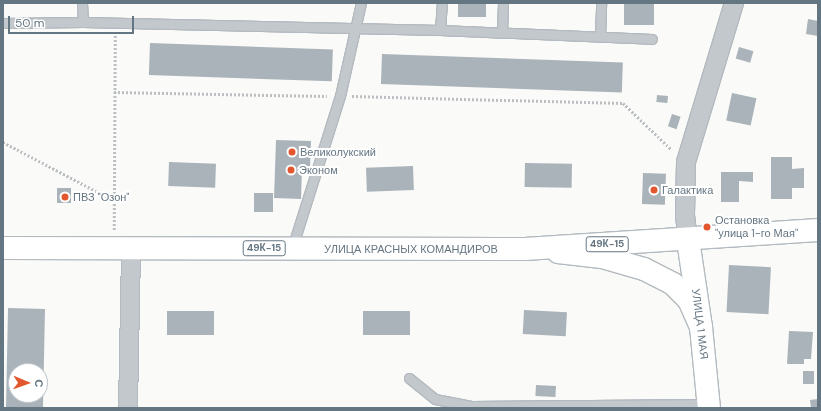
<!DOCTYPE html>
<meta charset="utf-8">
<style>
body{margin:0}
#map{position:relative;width:821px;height:411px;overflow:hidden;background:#fafaf8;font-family:"DM Sans",sans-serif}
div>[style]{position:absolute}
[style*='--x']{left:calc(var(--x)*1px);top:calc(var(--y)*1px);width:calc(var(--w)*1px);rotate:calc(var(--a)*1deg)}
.building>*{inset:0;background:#aab3b9;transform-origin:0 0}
.path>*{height:2.5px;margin-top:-1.25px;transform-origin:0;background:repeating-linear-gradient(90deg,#bbbfc2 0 2px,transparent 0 4px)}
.roads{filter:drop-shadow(1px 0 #b3babf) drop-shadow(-1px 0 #b3babf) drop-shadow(0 1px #b3babf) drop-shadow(0 -1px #b3babf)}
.lane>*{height:9px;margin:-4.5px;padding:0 4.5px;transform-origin:4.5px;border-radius:4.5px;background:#c3c8cc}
.street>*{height:18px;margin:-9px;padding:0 9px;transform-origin:9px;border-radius:9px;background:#c3c8cc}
.secondary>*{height:22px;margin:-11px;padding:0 11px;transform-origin:11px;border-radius:11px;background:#fff}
.primary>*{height:22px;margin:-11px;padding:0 11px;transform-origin:11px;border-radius:11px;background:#fff}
.dots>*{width:11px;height:11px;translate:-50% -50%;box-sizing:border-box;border:2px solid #fff;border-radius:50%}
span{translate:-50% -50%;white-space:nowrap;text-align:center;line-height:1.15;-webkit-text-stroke:4px #fff;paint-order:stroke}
.shield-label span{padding:1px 3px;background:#fff;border:1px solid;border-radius:3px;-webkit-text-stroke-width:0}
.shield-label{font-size:10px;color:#657683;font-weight:700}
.poi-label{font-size:11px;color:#657683}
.left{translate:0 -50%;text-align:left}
.street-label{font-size:11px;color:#657683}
.frame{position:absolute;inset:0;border:4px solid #657683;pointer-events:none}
.north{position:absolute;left:8px;top:363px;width:40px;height:40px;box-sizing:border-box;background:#fff;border:1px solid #c1c8cd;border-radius:50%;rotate:92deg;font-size:11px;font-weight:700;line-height:16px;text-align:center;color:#657683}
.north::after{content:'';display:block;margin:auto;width:14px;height:18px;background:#e4572e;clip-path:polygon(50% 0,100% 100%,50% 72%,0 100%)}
.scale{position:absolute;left:8px;top:16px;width:126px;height:18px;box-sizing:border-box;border:2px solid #657683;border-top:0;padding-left:5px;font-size:12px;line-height:14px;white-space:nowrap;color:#657683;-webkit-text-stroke:3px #fff;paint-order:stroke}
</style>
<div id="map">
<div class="building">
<i style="left:458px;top:3px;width:28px;height:14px"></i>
<i style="left:624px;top:3px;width:30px;height:22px"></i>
<i style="clip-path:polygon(808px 19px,818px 21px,818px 36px,806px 34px)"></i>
<i style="left:150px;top:43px;width:183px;height:32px;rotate:2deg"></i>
<i style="left:739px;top:47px;width:15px;height:12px;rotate:16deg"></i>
<i style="left:382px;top:54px;width:241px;height:30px;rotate:2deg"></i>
<i style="left:732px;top:93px;width:25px;height:28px;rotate:12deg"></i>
<i style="left:657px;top:95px;width:11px;height:7px;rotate:5deg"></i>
<i style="left:672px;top:114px;width:9px;height:13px;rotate:18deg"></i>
<i style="clip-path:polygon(276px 140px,311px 141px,310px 168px,302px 168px,301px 199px,274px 198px)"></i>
<i style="clip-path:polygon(771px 157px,792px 157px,792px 169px,804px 168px,804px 188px,792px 188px,792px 199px,771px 199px)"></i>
<i style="left:169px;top:162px;width:47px;height:24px;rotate:2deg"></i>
<i style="left:525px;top:163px;width:47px;height:24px;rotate:1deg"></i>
<i style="left:413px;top:166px;width:24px;height:47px;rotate:88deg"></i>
<i style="clip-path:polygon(721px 172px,753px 172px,753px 182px,739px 181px,739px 202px,721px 202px)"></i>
<i style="left:643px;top:173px;width:23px;height:31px;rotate:2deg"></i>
<i style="left:71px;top:188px;width:15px;height:14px;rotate:90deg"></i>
<i style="left:254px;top:193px;width:19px;height:19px"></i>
<i style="left:729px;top:265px;width:42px;height:47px;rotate:3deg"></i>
<i style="clip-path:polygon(evenodd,8px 308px,45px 309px,43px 408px,6px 408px,8px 308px,16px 371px,40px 371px,40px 395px,16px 395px,16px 371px)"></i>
<i style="left:524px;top:310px;width:43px;height:24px;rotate:3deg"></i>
<i style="left:167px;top:311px;width:47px;height:24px"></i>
<i style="left:363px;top:311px;width:47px;height:24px"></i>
<i style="clip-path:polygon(789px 331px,813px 332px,811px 359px,804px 359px,804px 364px,787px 364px)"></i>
<i style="left:803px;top:371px;width:11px;height:13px"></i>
<i style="left:536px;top:385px;width:20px;height:11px;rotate:3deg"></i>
<i style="clip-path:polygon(818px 399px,818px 408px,811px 408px,810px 400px)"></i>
</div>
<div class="path">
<i style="--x:114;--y:92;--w:213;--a:1.1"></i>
<i style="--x:352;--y:96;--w:271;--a:1.5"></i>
<i style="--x:623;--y:103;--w:68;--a:43.8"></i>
<i style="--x:3;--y:142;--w:124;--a:27.8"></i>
<i style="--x:114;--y:230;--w:195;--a:-89.7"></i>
</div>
<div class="roads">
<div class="lane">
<i style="--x:82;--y:3;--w:19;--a:87"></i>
<i style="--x:3;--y:23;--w:80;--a:-0.7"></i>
<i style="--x:83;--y:22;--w:357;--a:1.3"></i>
<i style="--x:440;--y:30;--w:212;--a:2.4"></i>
<i style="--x:440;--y:30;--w:27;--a:-86"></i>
<i style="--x:502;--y:32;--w:29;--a:-88"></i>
<i style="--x:600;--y:37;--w:34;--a:-88"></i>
<i style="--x:292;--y:248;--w:159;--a:-72.5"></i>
<i style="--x:340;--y:96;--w:95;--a:-77.3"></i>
<i style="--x:409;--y:378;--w:33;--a:39"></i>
<i style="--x:435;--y:399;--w:38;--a:11"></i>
<i style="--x:472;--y:406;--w:237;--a:-0.5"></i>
</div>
<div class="street">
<i style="--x:688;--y:240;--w:25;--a:-97"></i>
<i style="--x:685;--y:215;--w:53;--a:-88.9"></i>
<i style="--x:686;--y:162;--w:166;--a:-73.2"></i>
<i style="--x:128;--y:408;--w:160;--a:-88.9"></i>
</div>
<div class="secondary">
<i style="--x:688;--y:240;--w:88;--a:81.5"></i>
<i style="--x:701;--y:327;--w:81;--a:84.4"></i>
<i style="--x:558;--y:252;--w:44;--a:6.5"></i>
<i style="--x:602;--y:257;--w:44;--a:15.9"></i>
<i style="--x:644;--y:269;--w:33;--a:27"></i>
<i style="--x:673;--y:284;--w:23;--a:45"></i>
<i style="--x:689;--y:300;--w:30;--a:66"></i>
</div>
<div class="primary">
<i style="--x:3;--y:248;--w:522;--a:0.11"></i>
<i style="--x:525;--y:249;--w:294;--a:-3.7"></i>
</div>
</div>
<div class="dots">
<i style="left:292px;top:152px;background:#e4572e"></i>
<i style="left:291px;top:170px;background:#e4572e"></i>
<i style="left:654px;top:190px;background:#e4572e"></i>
<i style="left:65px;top:197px;background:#e4572e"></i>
<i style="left:707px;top:227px;background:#e4572e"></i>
</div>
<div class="shield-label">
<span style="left:607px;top:244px">49К-15</span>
<span style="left:264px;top:248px">49К-15</span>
</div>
<div class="poi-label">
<span class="left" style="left:300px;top:152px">Великолукский</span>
<span class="left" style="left:299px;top:170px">Эконом</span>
<span class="left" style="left:662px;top:190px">Галактика</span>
<span class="left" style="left:73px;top:197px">ПВЗ "Озон"</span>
<span class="left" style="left:715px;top:227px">Остановка<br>"улица 1-го Мая"</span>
</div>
<div class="street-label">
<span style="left:411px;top:249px">УЛИЦА КРАСНЫХ КОМАНДИРОВ</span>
<span style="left:700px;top:324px;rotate:83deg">УЛИЦА 1 МАЯ</span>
</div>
<div class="frame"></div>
<div class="north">С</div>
<div class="scale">50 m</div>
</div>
